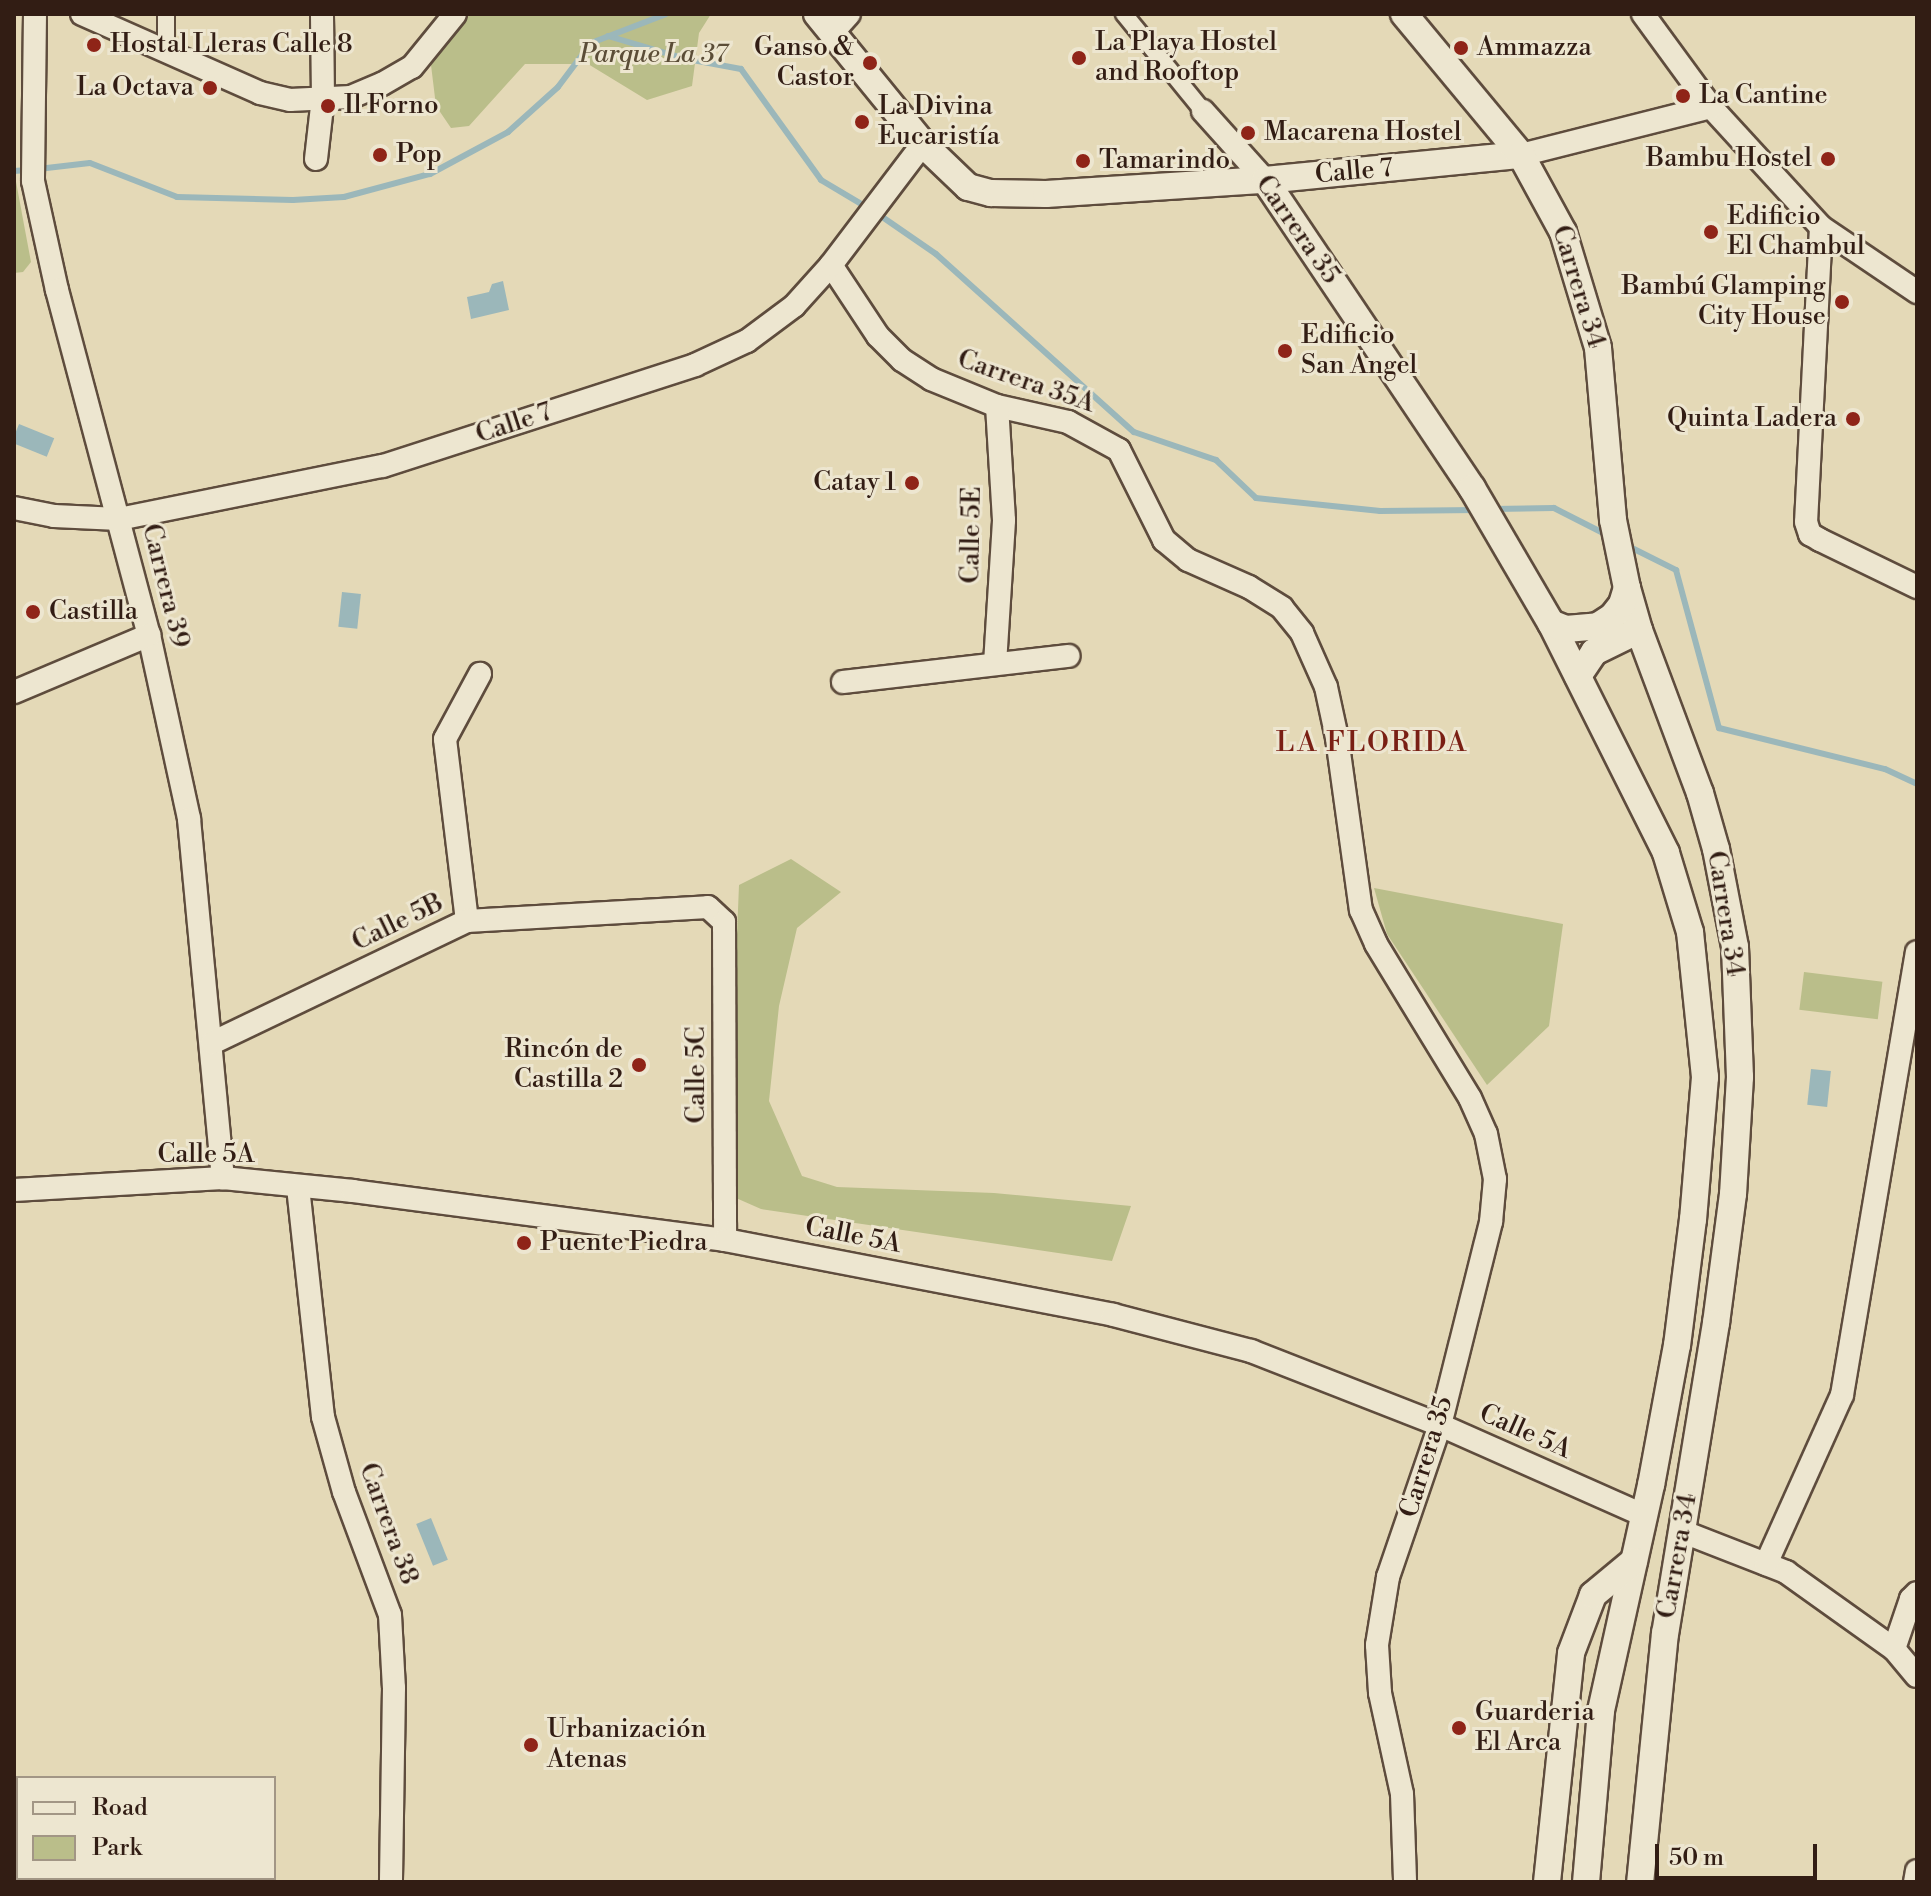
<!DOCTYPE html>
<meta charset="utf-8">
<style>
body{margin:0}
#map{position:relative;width:1931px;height:1896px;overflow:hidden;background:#e4d9b7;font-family:"Libre Bodoni",serif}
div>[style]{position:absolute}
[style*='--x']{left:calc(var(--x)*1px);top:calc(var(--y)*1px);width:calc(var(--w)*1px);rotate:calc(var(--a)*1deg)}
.green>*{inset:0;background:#babe8a;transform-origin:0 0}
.water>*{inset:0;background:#9bb7ba;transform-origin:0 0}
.stream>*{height:6px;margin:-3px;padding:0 3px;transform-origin:3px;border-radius:3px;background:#9bb7ba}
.roads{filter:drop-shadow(2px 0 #5e4c3d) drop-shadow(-2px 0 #5e4c3d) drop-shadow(0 2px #5e4c3d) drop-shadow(0 -2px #5e4c3d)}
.pedestrian>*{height:16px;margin:-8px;padding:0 8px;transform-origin:8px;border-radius:8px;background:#ede6d0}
.minor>*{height:22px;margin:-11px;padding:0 11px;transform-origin:11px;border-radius:11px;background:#ede6d0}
.tertiary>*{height:26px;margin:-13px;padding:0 13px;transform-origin:13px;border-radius:13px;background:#ede6d0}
.dots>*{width:22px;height:22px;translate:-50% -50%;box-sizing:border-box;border:4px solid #ede6d0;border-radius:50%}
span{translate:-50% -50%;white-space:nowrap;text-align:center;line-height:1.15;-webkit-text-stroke:6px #ede6d0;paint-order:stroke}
.poi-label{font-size:26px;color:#321d14}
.left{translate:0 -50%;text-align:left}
.right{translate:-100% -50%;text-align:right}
.park-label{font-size:26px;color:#5b4d37;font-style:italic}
.street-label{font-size:26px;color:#321d14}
.neighbourhood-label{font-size:28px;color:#7a1f14;letter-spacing:2px}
.frame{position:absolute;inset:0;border:16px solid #321d14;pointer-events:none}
.legend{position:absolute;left:16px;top:1776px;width:260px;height:104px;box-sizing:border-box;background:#ede6d0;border:2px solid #a29685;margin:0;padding:10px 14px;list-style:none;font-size:24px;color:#321d14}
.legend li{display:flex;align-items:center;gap:16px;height:40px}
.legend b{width:40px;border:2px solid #a29685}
.scale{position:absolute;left:1655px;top:1844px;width:162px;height:36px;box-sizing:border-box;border:4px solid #321d14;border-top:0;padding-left:10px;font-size:24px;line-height:28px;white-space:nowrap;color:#321d14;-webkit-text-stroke:6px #ede6d0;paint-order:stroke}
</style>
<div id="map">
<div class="green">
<i style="clip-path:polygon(441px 14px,711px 14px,699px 33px,692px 86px,647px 100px,588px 64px,525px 64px,469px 126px,451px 128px,436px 106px,431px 65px,441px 36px)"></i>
<i style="clip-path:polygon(14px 171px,31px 262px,23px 272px,14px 273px)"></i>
<i style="clip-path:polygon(791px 859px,841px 892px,797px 928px,779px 1006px,769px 1101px,802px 1176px,837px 1187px,994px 1193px,1131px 1206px,1112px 1261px,761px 1209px,736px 1198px,729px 1131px,739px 885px)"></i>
<i style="clip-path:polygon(1374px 888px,1563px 924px,1549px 1026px,1487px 1085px,1387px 934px)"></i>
<i style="left:1804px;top:972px;width:79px;height:38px;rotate:7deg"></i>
</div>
<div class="water">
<i style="clip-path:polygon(503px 281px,509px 310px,471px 319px,467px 297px,489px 292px,492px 284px)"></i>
<i style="left:19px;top:424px;width:38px;height:20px;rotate:22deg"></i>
<i style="left:342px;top:592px;width:19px;height:35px;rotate:6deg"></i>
<i style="left:1811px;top:1069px;width:20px;height:36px;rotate:6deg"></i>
<i style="left:431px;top:1518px;width:45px;height:16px;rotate:68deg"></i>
</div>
<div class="stream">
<i style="--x:608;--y:36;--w:77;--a:16.6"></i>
<i style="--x:682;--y:58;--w:60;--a:10.6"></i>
<i style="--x:741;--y:69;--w:137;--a:54.2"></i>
<i style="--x:821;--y:180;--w:55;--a:30.8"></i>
<i style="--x:38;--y:169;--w:52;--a:-6.6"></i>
<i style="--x:90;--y:163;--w:93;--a:21.3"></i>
<i style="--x:177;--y:197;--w:116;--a:1.5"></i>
<i style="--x:293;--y:200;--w:51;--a:-3.4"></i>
<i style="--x:344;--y:197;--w:89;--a:-15"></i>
<i style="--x:430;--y:174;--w:89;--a:-28.3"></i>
<i style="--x:508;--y:132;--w:67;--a:-42"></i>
<i style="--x:558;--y:87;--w:55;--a:-53.1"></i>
<i style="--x:591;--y:43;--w:80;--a:-21.1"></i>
<i style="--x:14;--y:171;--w:13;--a:-4"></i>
<i style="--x:878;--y:214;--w:70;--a:34.6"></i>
<i style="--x:936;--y:254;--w:266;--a:42"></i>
<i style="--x:1134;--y:432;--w:87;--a:18.9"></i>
<i style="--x:1216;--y:460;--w:55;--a:43.5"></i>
<i style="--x:1256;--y:498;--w:125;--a:6"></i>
<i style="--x:1380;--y:511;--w:98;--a:-0.6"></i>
<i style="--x:1493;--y:509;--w:61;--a:-0.9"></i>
<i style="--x:1554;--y:508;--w:59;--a:27"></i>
<i style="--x:1628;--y:546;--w:54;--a:26.6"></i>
<i style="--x:1676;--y:570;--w:164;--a:74.8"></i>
<i style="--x:1719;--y:728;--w:171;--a:13.9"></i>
<i style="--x:1885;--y:769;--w:35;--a:25"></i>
</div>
<div class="roads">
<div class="pedestrian">
<i style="--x:166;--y:14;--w:38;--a:90"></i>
<i style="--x:1124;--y:14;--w:125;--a:50.8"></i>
</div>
<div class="minor">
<i style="--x:35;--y:14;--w:167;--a:90.7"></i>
<i style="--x:33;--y:181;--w:112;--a:77.6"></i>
<i style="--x:57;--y:290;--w:357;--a:75.1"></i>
<i style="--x:149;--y:635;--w:188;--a:77.7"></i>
<i style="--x:189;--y:819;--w:361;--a:84.6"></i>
<i style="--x:82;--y:14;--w:195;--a:23.9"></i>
<i style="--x:260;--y:93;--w:31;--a:13"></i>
<i style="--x:290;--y:100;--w:61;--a:-2.8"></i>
<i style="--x:351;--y:97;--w:34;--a:-23"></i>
<i style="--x:382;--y:84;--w:34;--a:-30"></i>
<i style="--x:412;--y:67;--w:68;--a:-50.9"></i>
<i style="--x:1643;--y:14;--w:115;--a:53.8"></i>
<i style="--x:1711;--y:107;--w:163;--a:47.5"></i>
<i style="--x:1821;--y:227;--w:116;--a:34.1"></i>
<i style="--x:832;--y:33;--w:25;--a:-48"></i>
<i style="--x:1203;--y:111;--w:93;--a:48.1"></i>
<i style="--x:1521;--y:155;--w:196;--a:-14.2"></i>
<i style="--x:316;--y:159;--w:61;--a:-83.5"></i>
<i style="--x:323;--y:98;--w:84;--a:-90.7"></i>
<i style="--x:1821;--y:227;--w:295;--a:92.9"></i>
<i style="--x:1806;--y:522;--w:13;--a:72"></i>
<i style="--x:1810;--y:534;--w:12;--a:31"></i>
<i style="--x:1820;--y:540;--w:108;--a:25.9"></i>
<i style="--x:831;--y:265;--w:85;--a:56.5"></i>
<i style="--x:878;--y:336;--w:34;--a:45"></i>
<i style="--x:902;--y:360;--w:35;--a:33"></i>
<i style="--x:931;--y:379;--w:71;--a:22.2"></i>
<i style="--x:997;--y:406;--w:73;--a:12.7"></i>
<i style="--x:1068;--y:422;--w:58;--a:28.8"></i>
<i style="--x:1119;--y:450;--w:101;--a:63.4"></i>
<i style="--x:1164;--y:540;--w:31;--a:40"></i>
<i style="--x:1188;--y:560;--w:67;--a:23.9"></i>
<i style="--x:1249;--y:587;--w:39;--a:32"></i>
<i style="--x:1282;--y:608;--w:32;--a:51"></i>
<i style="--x:1302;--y:633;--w:59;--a:66"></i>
<i style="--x:1326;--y:687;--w:52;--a:77.8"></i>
<i style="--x:1337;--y:738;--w:174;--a:82.1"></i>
<i style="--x:1361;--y:910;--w:37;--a:66"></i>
<i style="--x:1376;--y:944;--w:180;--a:58.6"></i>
<i style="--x:1470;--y:1098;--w:39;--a:66"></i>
<i style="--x:1486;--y:1134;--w:46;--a:78.7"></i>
<i style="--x:1495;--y:1179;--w:43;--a:95.3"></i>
<i style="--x:1491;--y:1222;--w:209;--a:104.1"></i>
<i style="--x:1440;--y:1425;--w:161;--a:108.9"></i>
<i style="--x:1388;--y:1577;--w:69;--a:99.2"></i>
<i style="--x:1377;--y:1645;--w:48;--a:86.4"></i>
<i style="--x:1380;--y:1693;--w:103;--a:77.7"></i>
<i style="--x:1402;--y:1794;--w:88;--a:88"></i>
<i style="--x:14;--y:508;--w:41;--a:11.3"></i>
<i style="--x:54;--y:516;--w:65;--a:2.6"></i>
<i style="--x:119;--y:519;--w:269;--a:-11.4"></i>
<i style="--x:383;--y:466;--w:328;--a:-17.9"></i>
<i style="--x:695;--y:365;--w:57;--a:-24.8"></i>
<i style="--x:747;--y:341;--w:59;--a:-36.7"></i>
<i style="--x:794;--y:306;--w:55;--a:-47.9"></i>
<i style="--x:831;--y:265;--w:152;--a:-52.8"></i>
<i style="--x:995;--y:664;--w:144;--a:-86.4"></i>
<i style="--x:1004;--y:520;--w:114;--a:-93.5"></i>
<i style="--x:843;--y:682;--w:227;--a:-6.6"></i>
<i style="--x:14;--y:692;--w:147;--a:-22.9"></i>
<i style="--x:467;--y:921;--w:183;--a:-96.9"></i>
<i style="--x:445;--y:739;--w:74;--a:-61.7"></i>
<i style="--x:212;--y:1043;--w:283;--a:-25.6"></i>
<i style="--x:467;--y:921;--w:241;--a:-3.3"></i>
<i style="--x:708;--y:907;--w:22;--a:43"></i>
<i style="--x:724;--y:922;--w:318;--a:89.8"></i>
<i style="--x:298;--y:1187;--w:231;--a:83.8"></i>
<i style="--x:323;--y:1417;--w:78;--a:74.4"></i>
<i style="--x:344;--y:1492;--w:131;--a:69.5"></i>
<i style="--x:390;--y:1615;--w:73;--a:86.9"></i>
<i style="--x:394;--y:1688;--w:194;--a:90.9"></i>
<i style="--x:14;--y:1190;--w:209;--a:-3.3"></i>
<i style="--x:223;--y:1178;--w:131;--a:5.7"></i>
<i style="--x:353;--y:1191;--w:375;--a:7.5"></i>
<i style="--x:725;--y:1240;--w:395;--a:10.9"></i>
<i style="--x:1113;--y:1315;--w:143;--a:14.6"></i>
<i style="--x:1251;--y:1351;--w:203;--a:21.4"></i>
<i style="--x:1440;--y:1425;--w:224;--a:23.9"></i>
<i style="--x:1681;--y:1531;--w:113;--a:21.3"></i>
<i style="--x:1786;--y:1572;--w:133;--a:35.5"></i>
<i style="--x:1894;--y:1649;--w:35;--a:50"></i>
<i style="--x:1766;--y:1564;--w:185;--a:-65.8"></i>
<i style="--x:1842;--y:1395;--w:449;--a:-80.4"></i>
<i style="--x:1894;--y:1649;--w:53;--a:-71.2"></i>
<i style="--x:1911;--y:1599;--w:8;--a:-45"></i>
<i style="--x:1915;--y:1882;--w:11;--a:-80"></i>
</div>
<div class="tertiary">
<i style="--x:817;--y:14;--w:168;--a:50.8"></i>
<i style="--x:923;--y:144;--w:62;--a:43.7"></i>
<i style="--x:968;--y:187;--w:24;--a:15"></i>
<i style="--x:991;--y:193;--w:55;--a:1"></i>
<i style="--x:1046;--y:194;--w:219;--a:-3.7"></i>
<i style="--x:1265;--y:180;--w:257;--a:-5.6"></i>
<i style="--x:1404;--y:14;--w:183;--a:50.3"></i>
<i style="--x:1521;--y:155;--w:88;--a:61.4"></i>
<i style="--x:1563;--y:232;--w:121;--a:73.2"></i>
<i style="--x:1598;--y:348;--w:173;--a:85"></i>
<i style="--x:1613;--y:520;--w:69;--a:78.4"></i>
<i style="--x:1627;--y:588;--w:44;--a:74.1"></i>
<i style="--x:1639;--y:630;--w:174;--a:69.5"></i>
<i style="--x:1700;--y:793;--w:58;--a:74.1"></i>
<i style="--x:1716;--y:849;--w:100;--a:79"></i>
<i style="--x:1735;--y:947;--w:130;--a:87.8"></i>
<i style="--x:1740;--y:1077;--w:117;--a:93.4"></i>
<i style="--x:1733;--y:1194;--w:130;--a:97.5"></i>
<i style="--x:1716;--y:1323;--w:314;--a:99.3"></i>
<i style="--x:1665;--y:1633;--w:250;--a:95.7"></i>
<i style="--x:1265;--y:180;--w:371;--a:56.1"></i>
<i style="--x:1472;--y:488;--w:156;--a:59.7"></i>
<i style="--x:1551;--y:623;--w:257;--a:63.4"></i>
<i style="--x:1666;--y:853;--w:83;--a:73.1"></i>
<i style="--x:1690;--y:932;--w:146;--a:84.1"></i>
<i style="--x:1705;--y:1077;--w:143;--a:94.8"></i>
<i style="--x:1693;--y:1219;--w:127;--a:97.2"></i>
<i style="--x:1677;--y:1345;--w:142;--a:100.5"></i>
<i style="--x:1651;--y:1485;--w:231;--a:102.5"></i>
<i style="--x:1601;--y:1711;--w:172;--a:95"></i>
<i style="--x:1551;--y:623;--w:16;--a:22"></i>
<i style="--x:1566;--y:629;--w:32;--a:-5"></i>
<i style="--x:1598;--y:626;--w:17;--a:-33"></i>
<i style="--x:1612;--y:617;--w:16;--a:-52"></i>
<i style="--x:1622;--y:604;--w:17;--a:-73"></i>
<i style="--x:1578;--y:676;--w:29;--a:-56"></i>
<i style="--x:1594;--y:652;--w:50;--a:-26.1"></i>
<i style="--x:14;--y:1872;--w:4;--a:0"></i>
<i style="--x:139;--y:1878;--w:119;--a:1.9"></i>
<i style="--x:1547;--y:1882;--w:230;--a:-84"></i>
<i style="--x:1571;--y:1653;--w:62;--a:-69.2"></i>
<i style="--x:1593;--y:1595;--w:53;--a:-39.7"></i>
</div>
</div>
<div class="dots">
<i style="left:94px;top:45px;background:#8f2418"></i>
<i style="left:1461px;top:48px;background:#8f2418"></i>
<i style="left:1079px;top:58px;background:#8f2418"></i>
<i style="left:870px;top:63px;background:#8f2418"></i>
<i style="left:210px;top:88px;background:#8f2418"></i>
<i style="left:1683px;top:96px;background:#8f2418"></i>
<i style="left:328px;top:106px;background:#8f2418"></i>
<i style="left:862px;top:122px;background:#8f2418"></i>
<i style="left:1248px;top:133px;background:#8f2418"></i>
<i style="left:380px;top:155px;background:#8f2418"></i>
<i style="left:1828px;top:159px;background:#8f2418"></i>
<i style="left:1083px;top:161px;background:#8f2418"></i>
<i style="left:1711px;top:232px;background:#8f2418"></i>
<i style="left:1842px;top:302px;background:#8f2418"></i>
<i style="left:1285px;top:351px;background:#8f2418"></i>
<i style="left:1853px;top:419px;background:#8f2418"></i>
<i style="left:912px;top:483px;background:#8f2418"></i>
<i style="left:33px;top:612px;background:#8f2418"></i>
<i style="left:639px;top:1065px;background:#8f2418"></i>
<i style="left:524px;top:1243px;background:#8f2418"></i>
<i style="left:1459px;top:1728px;background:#8f2418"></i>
<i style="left:531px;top:1745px;background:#8f2418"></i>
</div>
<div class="poi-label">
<span class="left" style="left:1095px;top:58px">La Playa Hostel<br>and Rooftop</span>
<span class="left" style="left:110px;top:45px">Hostal Lleras Calle 8</span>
<span class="right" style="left:854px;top:63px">Ganso &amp;<br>Castor</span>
<span class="left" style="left:1477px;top:48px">Ammazza</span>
<span class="right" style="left:194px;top:88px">La Octava</span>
<span class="left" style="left:1699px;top:96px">La Cantine</span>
<span class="left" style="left:344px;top:106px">Il Forno</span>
<span class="left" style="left:878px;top:122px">La Divina<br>Eucaristía</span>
<span class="left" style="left:1264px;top:133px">Macarena Hostel</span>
<span class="left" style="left:396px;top:155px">Pop</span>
<span class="right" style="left:1812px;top:159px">Bambu Hostel</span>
<span class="left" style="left:1099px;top:161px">Tamarindo</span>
<span class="left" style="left:1727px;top:232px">Edificio<br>El Chambul</span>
<span class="right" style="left:1826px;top:302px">Bambú Glamping<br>City House</span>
<span class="left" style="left:1301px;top:351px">Edificio<br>San Angel</span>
<span class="right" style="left:1837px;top:419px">Quinta Ladera</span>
<span class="right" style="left:896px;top:483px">Catay 1</span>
<span class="left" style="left:49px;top:612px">Castilla</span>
<span class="right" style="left:623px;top:1065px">Rincón de<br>Castilla 2</span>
<span class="left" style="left:540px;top:1243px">Puente Piedra</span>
<span class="left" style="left:1475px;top:1728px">Guarderia<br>El Arca</span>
<span class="left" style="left:547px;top:1745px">Urbanización<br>Atenas</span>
</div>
<div class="park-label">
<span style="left:653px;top:55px">Parque La 37</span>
</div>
<div class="street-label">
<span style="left:1354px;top:172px;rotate:-5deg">Calle 7</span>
<span style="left:1297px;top:230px;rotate:55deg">Carrera 35</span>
<span style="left:1578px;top:287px;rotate:73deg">Carrera 34</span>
<span style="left:1026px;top:382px;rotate:19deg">Carrera 35A</span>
<span style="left:514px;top:424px;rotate:-18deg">Calle 7</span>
<span style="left:972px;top:535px;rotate:-89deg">Calle 5E</span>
<span style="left:165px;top:586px;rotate:76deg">Carrera 39</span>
<span style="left:1725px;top:914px;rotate:81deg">Carrera 34</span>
<span style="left:398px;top:923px;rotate:-26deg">Calle 5B</span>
<span style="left:697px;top:1075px;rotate:-90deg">Calle 5C</span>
<span style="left:206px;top:1155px">Calle 5A</span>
<span style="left:853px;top:1236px;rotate:11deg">Calle 5A</span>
<span style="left:1525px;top:1432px;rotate:24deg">Calle 5A</span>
<span style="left:1427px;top:1457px;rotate:-73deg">Carrera 35</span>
<span style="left:388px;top:1524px;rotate:70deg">Carrera 38</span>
<span style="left:1678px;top:1556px;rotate:-80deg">Carrera 34</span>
</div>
<div class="neighbourhood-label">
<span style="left:1372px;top:743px">LA FLORIDA</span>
</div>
<div class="frame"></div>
<ul class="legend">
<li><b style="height:10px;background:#ede6d0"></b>Road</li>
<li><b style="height:22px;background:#babe8a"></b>Park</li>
</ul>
<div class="scale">50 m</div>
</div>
